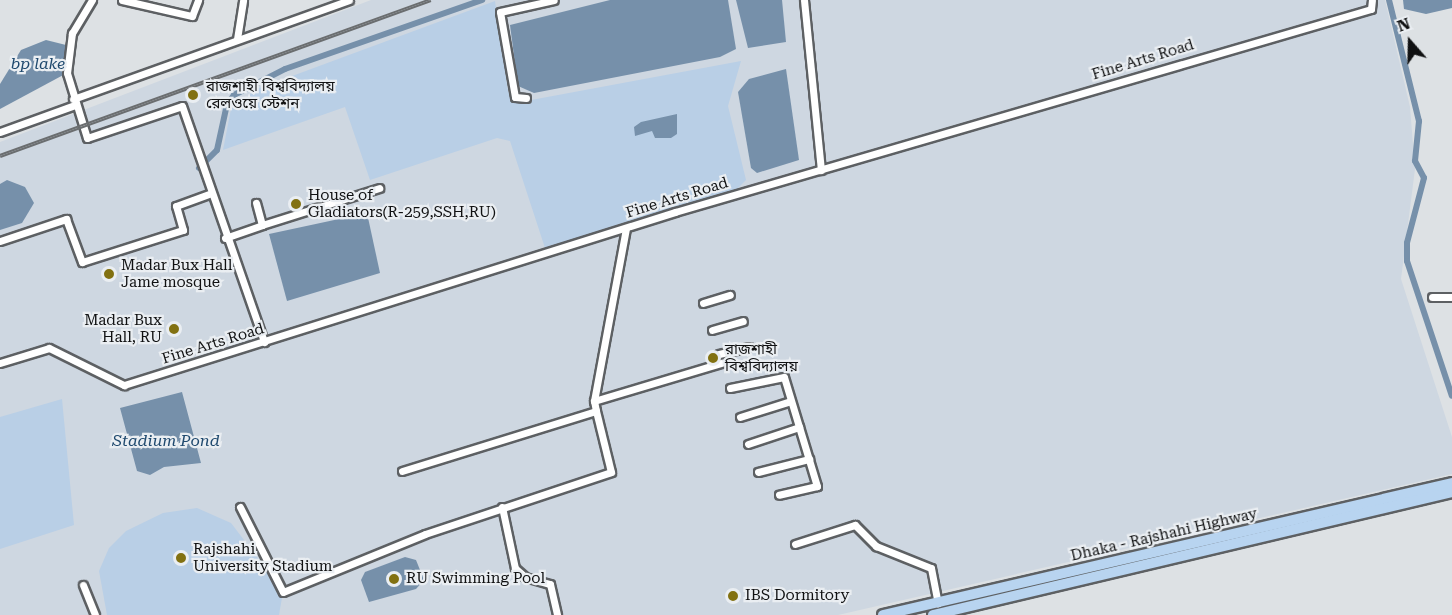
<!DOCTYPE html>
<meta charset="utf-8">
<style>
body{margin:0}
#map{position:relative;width:1452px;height:615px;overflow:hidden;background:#dde1e4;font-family:"Roboto Serif","Noto Sans Bengali",serif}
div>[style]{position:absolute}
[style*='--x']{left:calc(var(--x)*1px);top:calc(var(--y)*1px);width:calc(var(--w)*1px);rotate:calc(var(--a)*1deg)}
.built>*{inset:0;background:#ced7e1}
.green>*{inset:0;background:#b9cfe6}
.water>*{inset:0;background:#7690aa}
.canal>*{height:6px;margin:-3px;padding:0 3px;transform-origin:3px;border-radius:3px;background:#7690aa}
.roads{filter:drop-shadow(2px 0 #5d6063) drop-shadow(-2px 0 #5d6063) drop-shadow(0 2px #5d6063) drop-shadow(0 -2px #5d6063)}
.minor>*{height:7px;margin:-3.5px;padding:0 3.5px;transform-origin:3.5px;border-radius:3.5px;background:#fff}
.trunk>*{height:10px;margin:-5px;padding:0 5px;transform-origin:5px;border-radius:5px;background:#b8d4f0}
.rail>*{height:4px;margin-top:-2px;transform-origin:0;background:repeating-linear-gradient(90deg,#eaeef2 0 4.5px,#6b6e70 0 9px);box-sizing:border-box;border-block:2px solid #6b6e70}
.dots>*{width:16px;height:16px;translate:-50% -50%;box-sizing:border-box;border:3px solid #eaeef2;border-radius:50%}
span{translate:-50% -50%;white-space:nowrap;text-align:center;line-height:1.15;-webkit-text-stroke:4.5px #eaeef2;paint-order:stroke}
.street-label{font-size:15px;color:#101112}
.poi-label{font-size:15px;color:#101112}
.left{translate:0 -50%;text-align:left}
.right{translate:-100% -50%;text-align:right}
.water-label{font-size:16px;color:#1f496e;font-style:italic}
.north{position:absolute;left:1380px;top:12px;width:60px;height:60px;-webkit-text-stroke:4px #eaeef2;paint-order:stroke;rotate:340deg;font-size:16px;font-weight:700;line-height:24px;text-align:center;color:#101112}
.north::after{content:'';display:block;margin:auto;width:21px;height:27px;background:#101112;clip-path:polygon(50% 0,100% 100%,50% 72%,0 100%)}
</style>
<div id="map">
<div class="built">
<i style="clip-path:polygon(371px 0,1385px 0,1410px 107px,1415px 169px,1401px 279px,1452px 437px,1452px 474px,838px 615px,0 615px,0 142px)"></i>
</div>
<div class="green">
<i style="clip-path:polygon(495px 1px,508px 91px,515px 103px,741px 61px,728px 106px,746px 180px,734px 192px,545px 248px,510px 141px,497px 138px,370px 180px,345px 107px,223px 150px,231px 109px,257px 89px)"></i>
<i style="clip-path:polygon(62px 399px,74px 525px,0 549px,0 417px)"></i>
<i style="clip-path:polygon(197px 508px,231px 523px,241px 536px,283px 592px,279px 615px,107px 615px,99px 571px,109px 548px,126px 531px,163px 513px)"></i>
</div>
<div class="water">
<i style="clip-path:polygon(610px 0,728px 0,736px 49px,720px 57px,534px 93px,518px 86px,510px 25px)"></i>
<i style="clip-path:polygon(736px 0,782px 0,786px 42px,748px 48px)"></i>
<i style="clip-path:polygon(1403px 0,1452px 0,1452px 8px,1426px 14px,1404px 9px)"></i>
<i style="clip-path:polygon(46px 40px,70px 46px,67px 73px,0 109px,0 84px,21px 50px)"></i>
<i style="clip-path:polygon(786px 69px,799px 160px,757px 173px,751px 168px,738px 92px,749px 79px)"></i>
<i style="clip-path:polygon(677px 114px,677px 134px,671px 138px,655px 138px,652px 131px,635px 136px,634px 127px,641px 122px)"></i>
<i style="clip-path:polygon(7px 180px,25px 187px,34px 203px,22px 223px,0 230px,0 184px)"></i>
<i style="clip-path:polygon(367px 213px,380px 273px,287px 301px,269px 234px)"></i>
<i style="clip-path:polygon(182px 392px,201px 463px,164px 467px,150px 475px,137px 471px,120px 408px)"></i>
<i style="clip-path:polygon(405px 557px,416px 560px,424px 580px,416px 589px,369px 602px,361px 580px,365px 572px)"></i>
</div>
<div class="canal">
<i style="--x:1389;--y:0;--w:125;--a:76.1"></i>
<i style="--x:1419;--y:121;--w:40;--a:95.7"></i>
<i style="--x:1415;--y:161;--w:19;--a:62"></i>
<i style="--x:1424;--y:178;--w:67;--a:104.7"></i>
<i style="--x:1407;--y:243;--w:18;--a:90"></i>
<i style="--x:1407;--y:261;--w:142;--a:71.6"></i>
<i style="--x:199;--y:168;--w:25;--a:-45"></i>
<i style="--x:217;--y:150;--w:47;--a:-77.7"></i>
<i style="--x:227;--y:104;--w:11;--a:-52"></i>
<i style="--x:234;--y:95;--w:57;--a:-27"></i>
<i style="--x:285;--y:69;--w:209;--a:-19.3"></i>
</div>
<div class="roads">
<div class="minor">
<i style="--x:92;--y:0;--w:39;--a:121"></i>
<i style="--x:72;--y:33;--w:40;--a:97.1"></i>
<i style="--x:67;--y:73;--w:68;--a:72.9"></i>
<i style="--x:87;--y:138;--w:100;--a:-18.6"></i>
<i style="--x:182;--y:106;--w:250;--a:70.8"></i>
<i style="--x:122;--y:0;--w:72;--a:12.9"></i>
<i style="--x:192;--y:16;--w:17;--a:-69"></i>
<i style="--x:804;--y:0;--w:171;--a:84.3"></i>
<i style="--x:237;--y:39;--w:39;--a:-81"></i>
<i style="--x:526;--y:98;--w:11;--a:-175"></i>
<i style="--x:515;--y:97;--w:86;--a:-100"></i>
<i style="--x:500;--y:12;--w:55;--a:-12.5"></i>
<i style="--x:73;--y:99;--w:293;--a:-19.7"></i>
<i style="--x:0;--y:132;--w:80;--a:-19.8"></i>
<i style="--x:262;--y:225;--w:123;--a:-17.5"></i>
<i style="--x:225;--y:238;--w:39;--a:-19"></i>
<i style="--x:262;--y:225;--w:23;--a:-105"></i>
<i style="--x:0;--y:241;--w:70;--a:-18.4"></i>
<i style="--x:66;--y:219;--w:46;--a:69.6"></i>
<i style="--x:82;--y:262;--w:106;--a:-17.6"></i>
<i style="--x:183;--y:230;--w:25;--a:-106"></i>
<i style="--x:176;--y:206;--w:35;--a:-20"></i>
<i style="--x:1432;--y:297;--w:20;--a:0"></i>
<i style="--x:703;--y:303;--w:28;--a:-17"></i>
<i style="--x:712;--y:330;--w:32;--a:-16"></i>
<i style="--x:719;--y:354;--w:31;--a:-13"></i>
<i style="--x:0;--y:363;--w:51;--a:-17"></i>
<i style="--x:49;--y:348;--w:84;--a:26.3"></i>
<i style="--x:124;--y:385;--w:578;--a:-17.43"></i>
<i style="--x:675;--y:212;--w:725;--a:-16.26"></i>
<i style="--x:1371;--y:9;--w:9;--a:-84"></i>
<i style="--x:730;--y:388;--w:55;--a:-11.5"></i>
<i style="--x:784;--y:377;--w:114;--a:73.2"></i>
<i style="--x:817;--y:486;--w:39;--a:167"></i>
<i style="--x:594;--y:401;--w:176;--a:-79.5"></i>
<i style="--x:740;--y:417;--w:53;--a:-17.4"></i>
<i style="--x:748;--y:444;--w:54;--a:-18.4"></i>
<i style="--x:402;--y:471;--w:203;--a:-17.2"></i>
<i style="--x:596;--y:411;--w:10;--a:-101"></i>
<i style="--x:594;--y:401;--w:133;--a:-16.7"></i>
<i style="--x:758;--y:472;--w:53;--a:-14.3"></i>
<i style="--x:240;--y:507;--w:95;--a:63.2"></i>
<i style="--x:283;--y:592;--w:153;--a:-22.2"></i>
<i style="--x:425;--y:534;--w:196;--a:-18.4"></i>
<i style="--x:611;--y:472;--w:63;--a:-103.8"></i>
<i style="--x:502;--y:507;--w:62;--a:78"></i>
<i style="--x:515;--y:568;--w:13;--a:42"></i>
<i style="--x:525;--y:577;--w:26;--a:16"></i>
<i style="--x:550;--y:584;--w:32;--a:77"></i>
<i style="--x:795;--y:544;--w:63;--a:-17.6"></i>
<i style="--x:855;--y:525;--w:30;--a:45"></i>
<i style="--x:876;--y:546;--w:59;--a:21.8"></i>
<i style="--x:931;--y:568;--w:36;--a:79"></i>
<i style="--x:83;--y:585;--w:32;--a:68"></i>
</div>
<div class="trunk">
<i style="--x:883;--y:615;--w:584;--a:-13.06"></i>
<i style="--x:933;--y:615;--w:533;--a:-13.33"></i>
</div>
</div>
<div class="rail">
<i style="--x:0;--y:156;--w:458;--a:-19.9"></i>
</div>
<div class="dots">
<i style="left:193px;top:95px;background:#827111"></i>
<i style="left:296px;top:204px;background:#827111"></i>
<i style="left:109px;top:274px;background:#827111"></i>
<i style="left:174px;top:329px;background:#827111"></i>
<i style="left:713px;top:358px;background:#827111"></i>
<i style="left:181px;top:558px;background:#827111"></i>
<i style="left:394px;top:579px;background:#827111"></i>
<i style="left:733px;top:596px;background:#827111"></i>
</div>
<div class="street-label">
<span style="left:1143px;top:60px;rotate:-17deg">Fine Arts Road</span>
<span style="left:677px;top:198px;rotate:-17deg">Fine Arts Road</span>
<span style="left:213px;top:344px;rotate:-17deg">Fine Arts Road</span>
<span style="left:1164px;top:535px;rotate:-13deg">Dhaka - Rajshahi Highway</span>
</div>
<div class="poi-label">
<span class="left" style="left:206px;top:95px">রাজশাহী বিশ্ববিদ্যালয়<br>রেলওয়ে স্টেশন</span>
<span class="left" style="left:308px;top:204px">House of<br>Gladiators(R-259,SSH,RU)</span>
<span class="left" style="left:121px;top:274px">Madar Bux Hall<br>Jame mosque</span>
<span class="right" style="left:162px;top:329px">Madar Bux<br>Hall, RU</span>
<span class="left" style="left:725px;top:358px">রাজশাহী<br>বিশ্ববিদ্যালয়</span>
<span class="left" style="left:193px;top:558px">Rajshahi<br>University Stadium</span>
<span class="left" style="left:406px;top:579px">RU Swimming Pool</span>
<span class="left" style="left:745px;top:596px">IBS Dormitory</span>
</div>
<div class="water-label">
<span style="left:38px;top:64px">bp lake</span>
<span style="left:166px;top:441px">Stadium Pond</span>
</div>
<div class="north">N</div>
</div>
